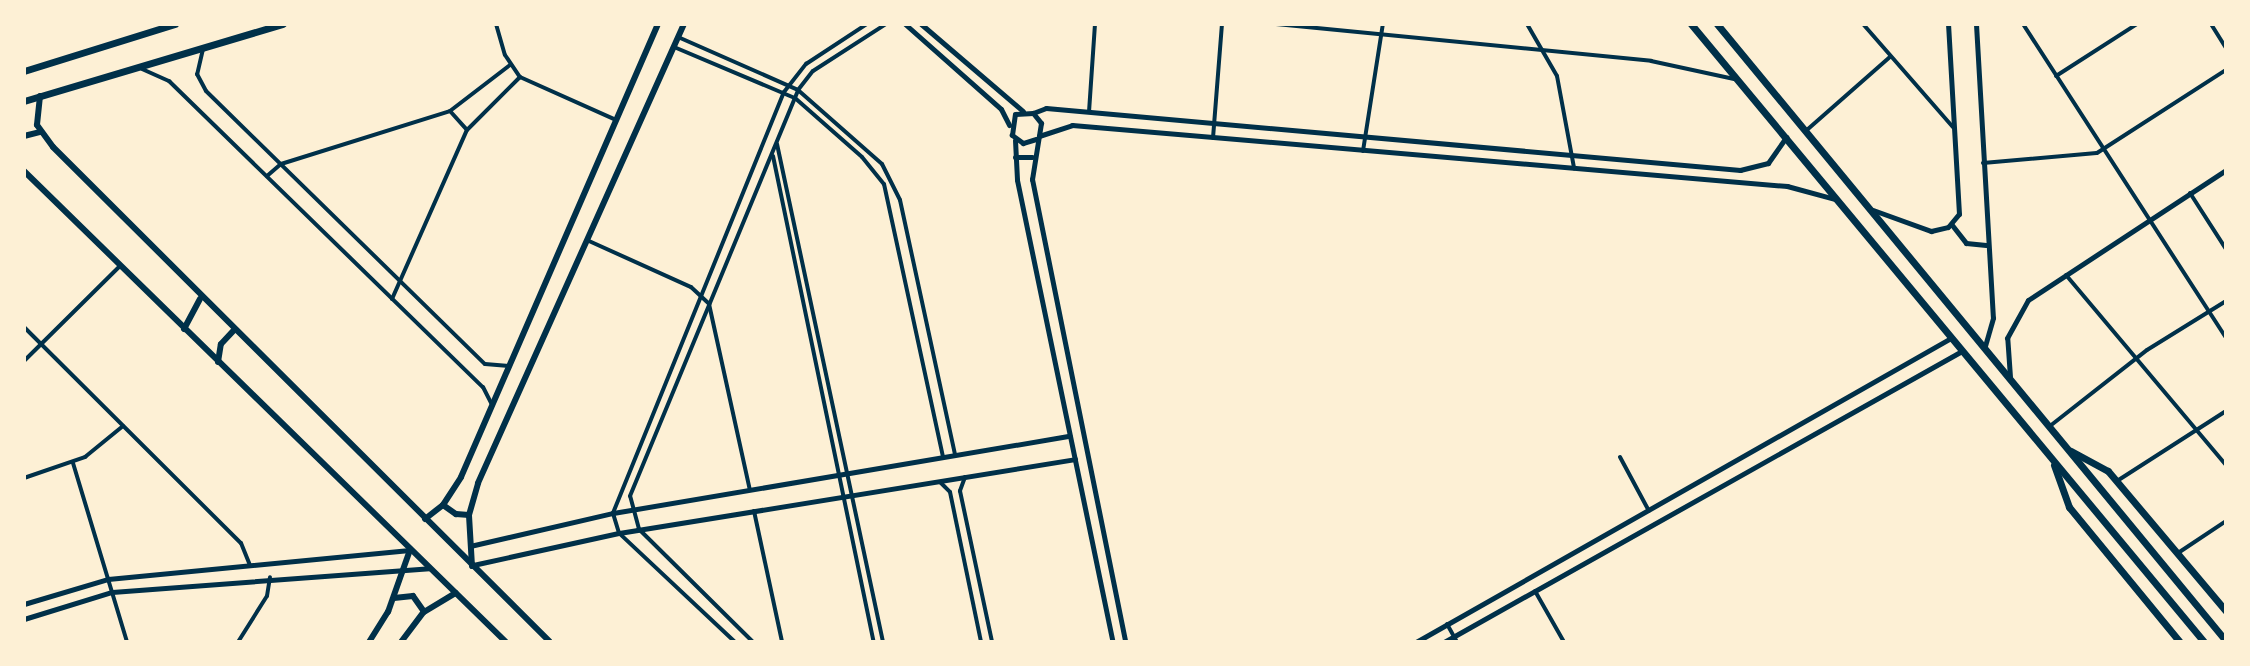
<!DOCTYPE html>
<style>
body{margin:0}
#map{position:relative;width:2250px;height:666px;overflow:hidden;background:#fdf0d5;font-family:"Roboto Condensed",sans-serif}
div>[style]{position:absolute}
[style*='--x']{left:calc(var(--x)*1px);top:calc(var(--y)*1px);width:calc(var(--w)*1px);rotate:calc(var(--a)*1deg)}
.minor>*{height:4px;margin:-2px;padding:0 2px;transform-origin:2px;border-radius:2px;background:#003049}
.tertiary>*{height:5px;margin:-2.5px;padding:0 2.5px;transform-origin:2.5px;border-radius:2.5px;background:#003049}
.secondary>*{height:6px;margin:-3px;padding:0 3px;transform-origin:3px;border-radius:3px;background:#003049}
.primary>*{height:7px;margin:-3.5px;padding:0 3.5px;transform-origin:3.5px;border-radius:3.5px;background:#003049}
span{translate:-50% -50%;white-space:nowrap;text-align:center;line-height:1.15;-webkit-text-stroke:6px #fdf0d5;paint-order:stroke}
.frame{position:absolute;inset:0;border:26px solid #fdf0d5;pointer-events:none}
</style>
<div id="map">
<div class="minor">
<i style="--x:496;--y:24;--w:32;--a:74"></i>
<i style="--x:505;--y:55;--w:27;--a:56"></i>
<i style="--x:520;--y:77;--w:105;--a:24.1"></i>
<i style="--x:1276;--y:24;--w:377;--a:5.6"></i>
<i style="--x:1651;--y:61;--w:85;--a:12.2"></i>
<i style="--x:1527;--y:24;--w:60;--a:60"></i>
<i style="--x:1557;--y:76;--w:94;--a:79.5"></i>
<i style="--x:1863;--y:24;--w:137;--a:48.9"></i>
<i style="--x:2023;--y:24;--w:374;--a:57.1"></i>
<i style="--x:2211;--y:24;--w:28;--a:58"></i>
<i style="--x:678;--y:37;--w:131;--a:23.8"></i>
<i style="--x:798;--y:90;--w:112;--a:41.4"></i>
<i style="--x:882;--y:164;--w:40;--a:63.4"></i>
<i style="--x:900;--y:200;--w:261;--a:77.8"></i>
<i style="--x:674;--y:47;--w:131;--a:22.9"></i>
<i style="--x:795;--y:98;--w:89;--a:41.4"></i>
<i style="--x:862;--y:157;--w:35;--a:51"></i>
<i style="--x:884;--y:184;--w:279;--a:77.8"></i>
<i style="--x:203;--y:49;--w:26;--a:103"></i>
<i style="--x:197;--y:74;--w:19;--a:62"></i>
<i style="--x:206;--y:91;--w:390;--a:44.4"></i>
<i style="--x:485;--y:364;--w:24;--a:5"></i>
<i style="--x:142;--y:69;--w:30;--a:24"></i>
<i style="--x:169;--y:81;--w:438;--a:44.3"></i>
<i style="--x:483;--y:387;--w:18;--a:63"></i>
<i style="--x:2056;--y:76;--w:96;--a:-32.7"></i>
<i style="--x:450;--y:111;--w:25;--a:48"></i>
<i style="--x:1089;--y:112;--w:88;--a:-86.1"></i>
<i style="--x:1808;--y:129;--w:109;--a:-41.3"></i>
<i style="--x:1213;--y:138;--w:114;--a:-85.5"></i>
<i style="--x:777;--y:144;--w:509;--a:77.98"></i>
<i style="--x:1363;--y:151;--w:129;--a:-81.1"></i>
<i style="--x:773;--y:156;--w:496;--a:78.3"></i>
<i style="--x:1983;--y:163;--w:114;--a:-5"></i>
<i style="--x:2097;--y:153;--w:153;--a:-32.8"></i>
<i style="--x:267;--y:176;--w:18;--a:-41"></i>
<i style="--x:281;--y:164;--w:177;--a:-17.4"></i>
<i style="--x:450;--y:111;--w:76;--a:-37.5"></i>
<i style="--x:2190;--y:193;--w:67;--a:57.3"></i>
<i style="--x:589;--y:241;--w:112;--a:24.3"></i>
<i style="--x:691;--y:287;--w:25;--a:43"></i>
<i style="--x:709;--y:304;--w:190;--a:77.6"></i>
<i style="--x:2066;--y:275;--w:248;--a:49.9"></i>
<i style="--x:392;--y:299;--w:185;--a:-66.1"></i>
<i style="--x:467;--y:130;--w:75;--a:-45"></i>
<i style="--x:24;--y:327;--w:306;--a:44.9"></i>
<i style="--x:241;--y:543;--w:24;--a:68"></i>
<i style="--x:24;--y:361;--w:135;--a:-44.7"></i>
<i style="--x:2050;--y:426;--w:123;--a:-38.1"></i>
<i style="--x:2147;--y:350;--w:93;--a:-31.8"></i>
<i style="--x:1620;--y:457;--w:61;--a:61.8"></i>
<i style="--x:73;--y:463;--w:187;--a:73.2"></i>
<i style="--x:965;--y:477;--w:15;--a:110"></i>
<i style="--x:960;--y:491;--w:154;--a:78"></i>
<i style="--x:24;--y:478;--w:65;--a:-19"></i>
<i style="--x:85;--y:457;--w:49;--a:-39.2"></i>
<i style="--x:2117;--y:481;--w:130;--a:-32.7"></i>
<i style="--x:940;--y:482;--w:14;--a:45"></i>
<i style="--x:950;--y:492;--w:153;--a:78.3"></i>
<i style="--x:754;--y:511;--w:134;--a:77.9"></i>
<i style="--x:2178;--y:553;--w:58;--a:-33.7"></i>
<i style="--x:1535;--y:591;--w:59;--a:60.4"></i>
<i style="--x:1447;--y:624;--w:21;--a:61"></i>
<i style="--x:238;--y:642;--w:54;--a:-57.8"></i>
<i style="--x:267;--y:596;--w:19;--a:-81"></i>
<i style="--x:735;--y:642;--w:159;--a:-136.8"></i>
<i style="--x:619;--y:533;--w:21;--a:-107"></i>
<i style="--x:613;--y:513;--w:454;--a:-67.9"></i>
<i style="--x:784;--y:92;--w:36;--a:-52"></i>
<i style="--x:806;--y:64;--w:73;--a:-33.3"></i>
<i style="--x:753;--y:642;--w:161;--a:-135.3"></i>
<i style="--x:639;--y:529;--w:34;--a:-105"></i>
<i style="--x:630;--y:496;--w:439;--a:-67.5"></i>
<i style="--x:798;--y:90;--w:24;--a:-52"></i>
<i style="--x:813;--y:71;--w:87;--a:-32.8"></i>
</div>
<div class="tertiary">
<i style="--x:905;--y:24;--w:128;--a:41.5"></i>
<i style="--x:1001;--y:109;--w:18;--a:63"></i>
<i style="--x:921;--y:24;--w:134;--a:40.5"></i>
<i style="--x:1976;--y:24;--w:294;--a:86.7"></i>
<i style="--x:1993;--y:318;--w:29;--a:106"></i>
<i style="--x:1033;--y:113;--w:14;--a:-21"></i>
<i style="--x:1046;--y:108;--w:697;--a:5.11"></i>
<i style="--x:1740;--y:170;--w:29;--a:-14"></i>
<i style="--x:1768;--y:163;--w:32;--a:-55"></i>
<i style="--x:1039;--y:136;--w:35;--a:-18"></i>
<i style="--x:1072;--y:125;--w:718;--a:4.88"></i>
<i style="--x:1787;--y:186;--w:50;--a:15.2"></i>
<i style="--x:1036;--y:139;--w:14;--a:163"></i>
<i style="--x:1023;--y:143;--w:14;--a:-144"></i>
<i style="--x:1012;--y:135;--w:21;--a:-82"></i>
<i style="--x:1015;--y:114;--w:18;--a:-3"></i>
<i style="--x:1033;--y:113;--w:13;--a:51"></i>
<i style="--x:1041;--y:123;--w:57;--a:99.1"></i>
<i style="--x:1032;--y:179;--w:472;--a:78.6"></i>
<i style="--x:1015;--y:140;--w:40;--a:87.1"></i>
<i style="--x:1017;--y:180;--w:472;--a:78.3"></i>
<i style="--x:1015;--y:157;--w:17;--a:0"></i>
<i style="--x:1873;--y:210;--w:62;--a:19.9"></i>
<i style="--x:1931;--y:231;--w:17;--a:-13"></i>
<i style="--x:1948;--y:227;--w:17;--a:-50"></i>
<i style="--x:1959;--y:214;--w:190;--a:-93.3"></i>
<i style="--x:1952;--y:225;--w:23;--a:52"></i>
<i style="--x:1966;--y:243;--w:20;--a:6"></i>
<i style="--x:2010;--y:377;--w:39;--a:-94"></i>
<i style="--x:2007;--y:338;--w:43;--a:-61.1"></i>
<i style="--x:2028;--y:300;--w:237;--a:-33.3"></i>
<i style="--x:470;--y:546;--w:147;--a:-13"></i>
<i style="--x:613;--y:513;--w:463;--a:-9.6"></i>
<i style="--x:473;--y:565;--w:149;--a:-12.4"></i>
<i style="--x:619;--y:533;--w:462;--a:-9.2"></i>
<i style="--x:24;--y:604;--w:88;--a:-16.6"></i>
<i style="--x:108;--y:579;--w:303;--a:-5.5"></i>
<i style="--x:24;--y:619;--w:92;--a:-17.1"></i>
<i style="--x:112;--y:592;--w:318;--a:-4.3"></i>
<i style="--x:1416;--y:642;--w:615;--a:-29.61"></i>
<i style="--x:1444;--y:642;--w:594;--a:-29.33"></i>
</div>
<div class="secondary">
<i style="--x:40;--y:96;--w:29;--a:96"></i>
<i style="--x:37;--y:125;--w:27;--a:54"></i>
<i style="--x:53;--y:147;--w:701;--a:44.88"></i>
<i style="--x:24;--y:136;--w:16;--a:-14"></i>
<i style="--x:24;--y:171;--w:674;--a:44.34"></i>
<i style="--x:184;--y:329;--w:34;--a:-62"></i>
<i style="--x:218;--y:362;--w:18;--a:-81"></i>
<i style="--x:221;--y:344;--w:18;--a:-47"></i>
<i style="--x:443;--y:505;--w:16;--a:35"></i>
<i style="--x:456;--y:514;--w:13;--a:4"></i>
<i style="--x:425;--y:519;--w:23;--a:-38"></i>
<i style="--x:443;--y:505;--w:33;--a:-57"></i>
<i style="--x:461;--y:477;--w:494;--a:-66.5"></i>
<i style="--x:472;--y:566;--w:51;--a:-93.4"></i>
<i style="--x:469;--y:515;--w:33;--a:-74"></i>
<i style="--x:478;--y:483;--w:503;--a:-65.83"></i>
<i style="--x:394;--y:598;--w:19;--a:-6"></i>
<i style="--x:413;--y:596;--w:19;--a:55"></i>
<i style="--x:369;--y:642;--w:36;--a:-58"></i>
<i style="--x:388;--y:612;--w:66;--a:-70.5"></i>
<i style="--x:401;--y:642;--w:38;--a:-53"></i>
<i style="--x:424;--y:612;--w:37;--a:-31"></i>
</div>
<div class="primary">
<i style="--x:1691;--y:24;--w:803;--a:50.3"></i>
<i style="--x:1717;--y:24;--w:800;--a:50.48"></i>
<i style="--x:24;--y:71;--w:158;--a:-17.3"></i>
<i style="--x:24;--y:101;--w:270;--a:-16.6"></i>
<i style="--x:2071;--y:451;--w:42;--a:28.4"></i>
<i style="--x:2108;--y:471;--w:183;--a:49.9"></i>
<i style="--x:2054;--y:465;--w:45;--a:70.3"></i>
<i style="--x:2069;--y:507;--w:175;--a:50.6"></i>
</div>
<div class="frame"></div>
</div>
